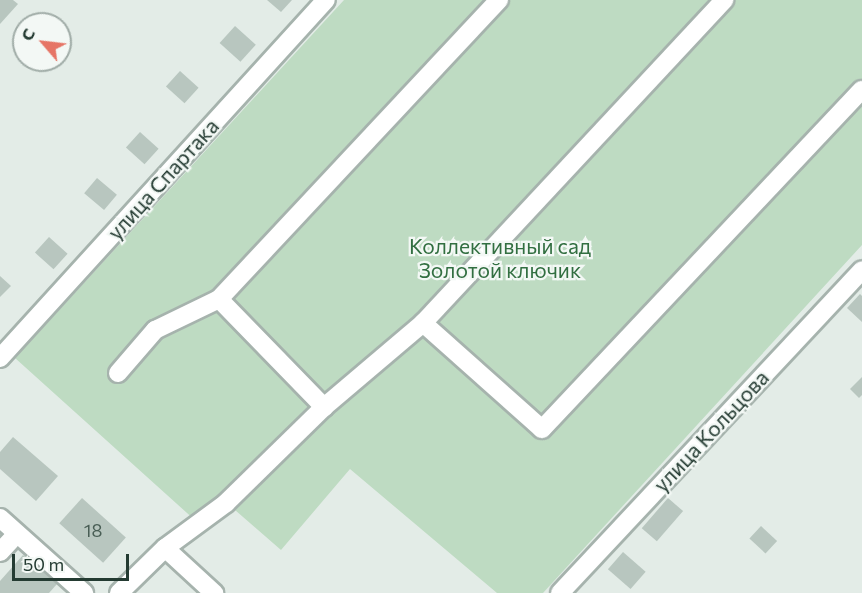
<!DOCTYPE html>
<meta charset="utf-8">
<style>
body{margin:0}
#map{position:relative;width:862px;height:593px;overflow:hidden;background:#e3ece7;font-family:Commissioner,sans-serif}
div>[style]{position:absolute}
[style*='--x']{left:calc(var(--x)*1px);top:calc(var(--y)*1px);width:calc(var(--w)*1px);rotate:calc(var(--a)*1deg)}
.green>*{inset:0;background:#bedbc2}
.building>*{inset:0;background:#b8c6bf;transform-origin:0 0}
.roads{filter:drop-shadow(2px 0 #a6b3ad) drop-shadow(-2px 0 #a6b3ad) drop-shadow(0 2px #a6b3ad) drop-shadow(0 -2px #a6b3ad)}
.minor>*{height:18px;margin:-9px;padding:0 9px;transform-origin:9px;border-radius:9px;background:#fff}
span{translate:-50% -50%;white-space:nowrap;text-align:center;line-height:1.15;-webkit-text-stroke:4.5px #f3f8f5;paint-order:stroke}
.number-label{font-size:18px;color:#495e55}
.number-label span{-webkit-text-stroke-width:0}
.street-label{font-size:21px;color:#243b32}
.park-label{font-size:21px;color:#326f41}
.north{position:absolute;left:12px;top:12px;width:60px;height:60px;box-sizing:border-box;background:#f3f8f5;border:2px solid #a0aca7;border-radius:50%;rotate:298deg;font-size:16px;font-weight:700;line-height:24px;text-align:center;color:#243b32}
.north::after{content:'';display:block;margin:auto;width:21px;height:27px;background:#e67566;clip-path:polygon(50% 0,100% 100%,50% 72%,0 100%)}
.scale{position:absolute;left:12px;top:554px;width:117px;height:27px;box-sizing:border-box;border:3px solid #243b32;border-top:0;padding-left:8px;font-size:18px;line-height:21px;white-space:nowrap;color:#243b32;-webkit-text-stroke:4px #f3f8f5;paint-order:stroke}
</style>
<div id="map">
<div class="green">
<i style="clip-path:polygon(344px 0,862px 0,862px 245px,543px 593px,497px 593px,350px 469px,281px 550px,220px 497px,197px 522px,15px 358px)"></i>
</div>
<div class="building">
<i style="clip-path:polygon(0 0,13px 0,18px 4px,0 24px)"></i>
<i style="clip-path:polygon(267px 0,292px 0,281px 12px)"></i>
<i style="left:235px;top:26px;width:28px;height:23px;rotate:42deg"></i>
<i style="left:180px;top:71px;width:25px;height:21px;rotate:42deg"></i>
<i style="left:140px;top:132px;width:25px;height:21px;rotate:42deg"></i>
<i style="left:97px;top:178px;width:26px;height:20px;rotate:40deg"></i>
<i style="left:49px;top:237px;width:25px;height:21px;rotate:42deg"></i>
<i style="clip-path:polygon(0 276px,11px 286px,0 297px)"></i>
<i style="clip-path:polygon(860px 294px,862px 296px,862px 322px,847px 308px)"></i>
<i style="clip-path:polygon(862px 377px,862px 395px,859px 398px,850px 389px)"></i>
<i style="clip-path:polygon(13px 437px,58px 476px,36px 501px,0 469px,0 452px)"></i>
<i style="left:82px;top:498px;width:59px;height:34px;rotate:42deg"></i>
<i style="left:668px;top:498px;width:20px;height:40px;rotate:41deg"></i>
<i style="left:761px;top:526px;width:22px;height:17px;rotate:43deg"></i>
<i style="left:623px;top:552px;width:30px;height:23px;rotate:41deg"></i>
<i style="clip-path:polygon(23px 555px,57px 584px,49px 593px,0 593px,0 581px)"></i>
</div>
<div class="roads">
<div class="minor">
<i style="--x:219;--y:299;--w:151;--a:45.8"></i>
<i style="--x:423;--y:323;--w:159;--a:41.7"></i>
<i style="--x:542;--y:429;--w:466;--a:-46.7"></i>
<i style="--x:0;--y:358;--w:484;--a:-47.7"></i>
<i style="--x:118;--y:373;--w:57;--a:-49.3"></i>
<i style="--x:155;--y:330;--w:71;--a:-25.8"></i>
<i style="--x:219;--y:299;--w:410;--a:-46.9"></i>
<i style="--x:0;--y:518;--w:113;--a:41.8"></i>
<i style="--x:165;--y:548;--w:67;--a:42.6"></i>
<i style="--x:0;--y:552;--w:25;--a:-47"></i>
<i style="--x:119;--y:593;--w:64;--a:-44.4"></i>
<i style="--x:165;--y:548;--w:76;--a:-36.4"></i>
<i style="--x:226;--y:503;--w:137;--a:-44.4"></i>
<i style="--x:324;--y:407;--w:130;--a:-40.3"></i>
<i style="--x:423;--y:323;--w:442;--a:-47"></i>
<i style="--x:560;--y:593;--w:442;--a:-46.9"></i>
</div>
</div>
<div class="number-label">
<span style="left:93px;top:530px">18</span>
</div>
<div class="street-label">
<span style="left:163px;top:179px;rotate:-48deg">улица Спартака</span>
<span style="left:711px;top:431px;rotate:-47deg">улица Кольцова</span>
</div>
<div class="park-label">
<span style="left:500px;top:258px">Коллективный сад<br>Золотой ключик</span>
</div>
<div class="north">С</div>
<div class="scale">50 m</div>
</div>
